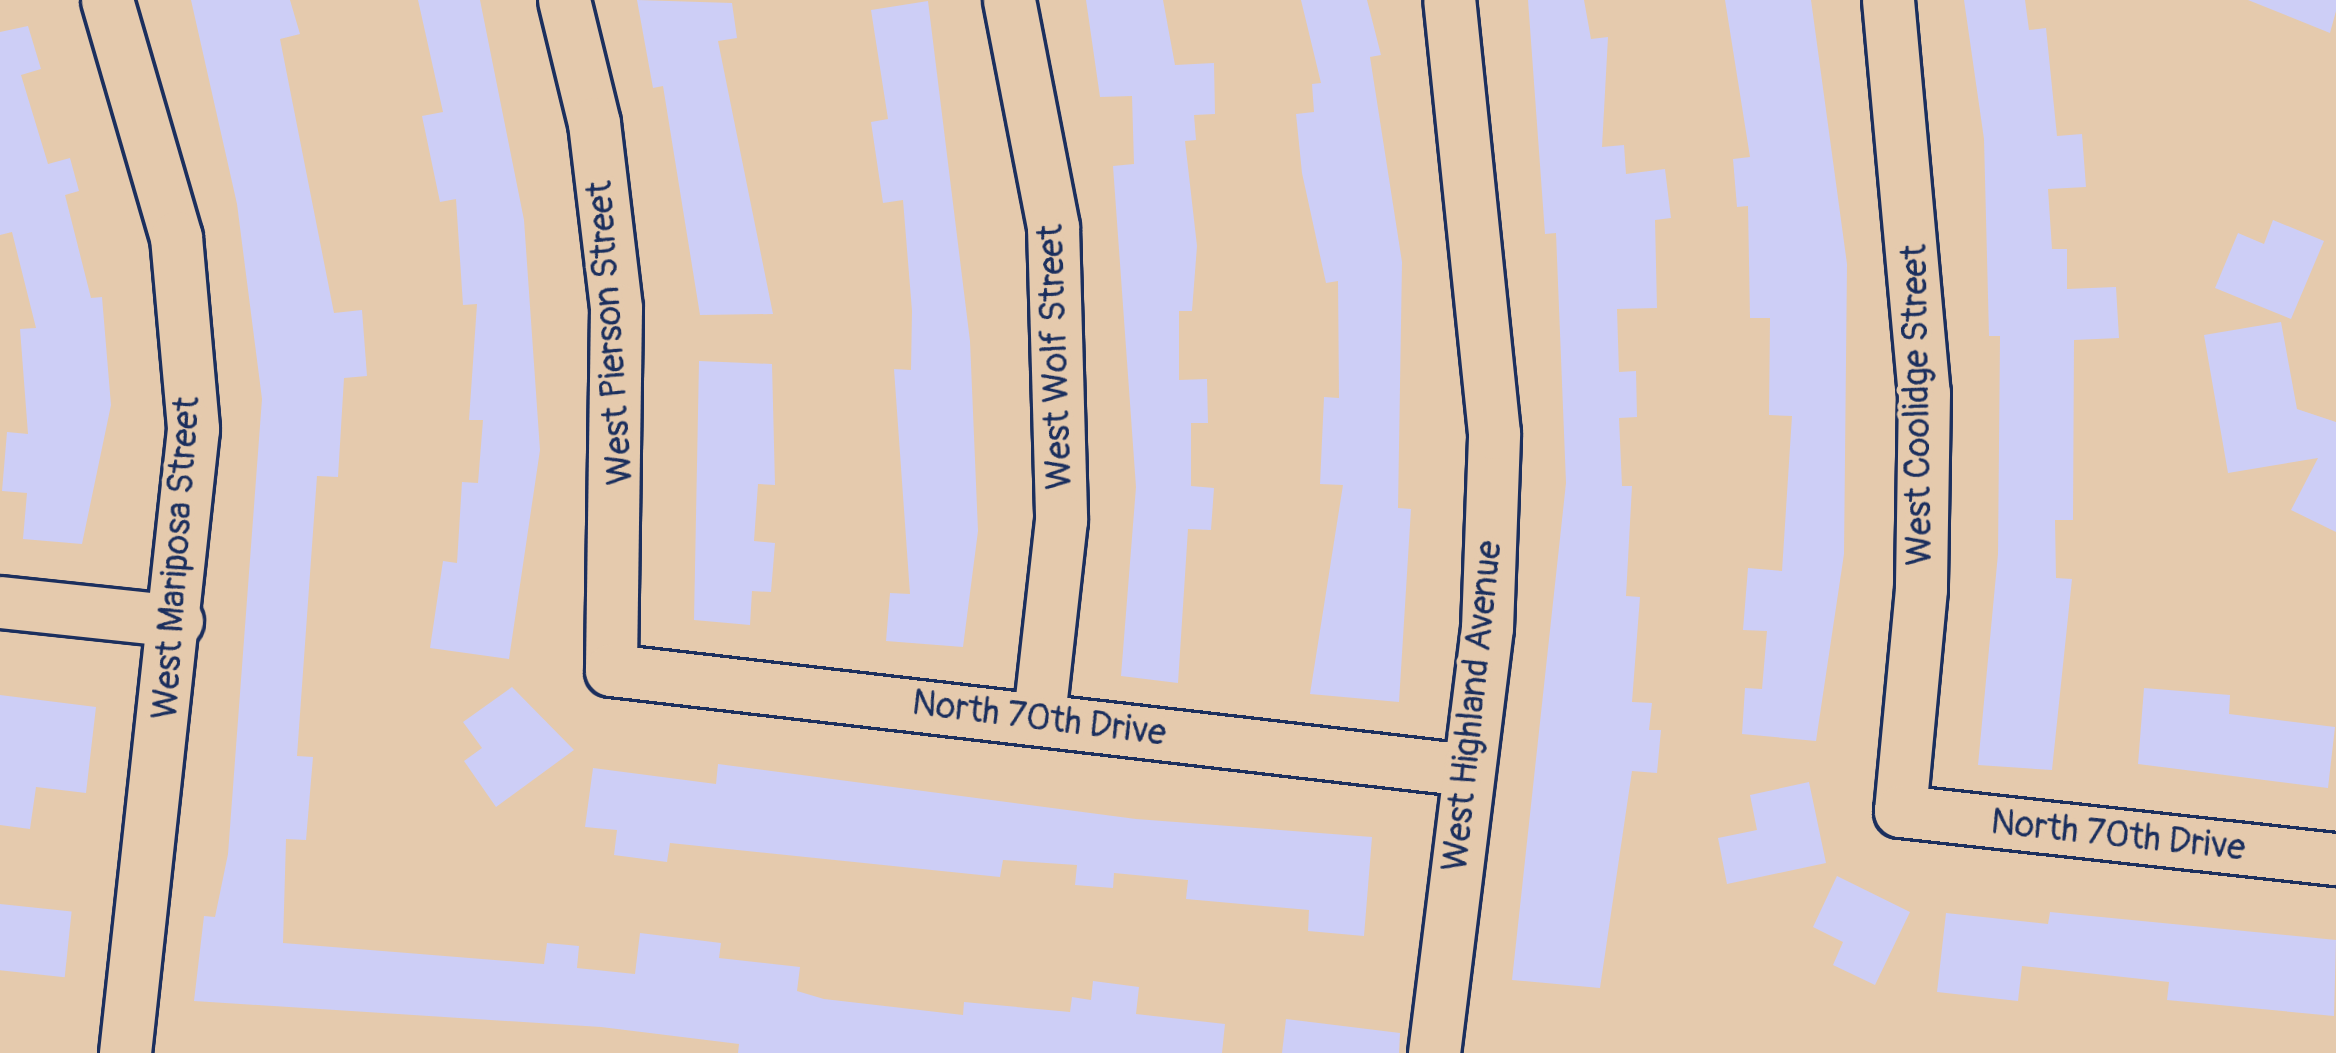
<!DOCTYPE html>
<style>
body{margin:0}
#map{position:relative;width:2336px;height:1053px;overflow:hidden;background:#e5caad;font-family:Pangolin,sans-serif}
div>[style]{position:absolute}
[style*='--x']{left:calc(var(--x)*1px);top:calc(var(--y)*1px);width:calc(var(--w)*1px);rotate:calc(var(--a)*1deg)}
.building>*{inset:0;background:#cdcef6;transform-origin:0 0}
.roads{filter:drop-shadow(3px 0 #1b2f5e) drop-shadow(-3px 0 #1b2f5e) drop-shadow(0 3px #1b2f5e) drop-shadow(0 -3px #1b2f5e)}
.minor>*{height:51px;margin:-25.5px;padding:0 25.5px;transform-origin:25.5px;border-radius:25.5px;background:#e5caad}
span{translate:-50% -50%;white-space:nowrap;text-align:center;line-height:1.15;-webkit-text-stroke:9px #e5caad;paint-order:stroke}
.street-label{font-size:36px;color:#1b2f5e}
</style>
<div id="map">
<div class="building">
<i style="clip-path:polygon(191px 0,290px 0,300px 34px,280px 39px,334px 313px,362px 310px,367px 376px,344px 378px,338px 477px,317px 476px,297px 756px,313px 757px,306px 840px,286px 839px,283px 943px,544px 964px,547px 943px,579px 946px,577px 968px,635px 974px,640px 933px,721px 943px,719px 958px,800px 967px,797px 991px,824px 999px,963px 1015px,964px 1002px,1070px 1012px,1072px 997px,1091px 1000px,1093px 981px,1139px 987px,1136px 1014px,1225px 1024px,1222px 1053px,738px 1053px,739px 1044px,601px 1027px,194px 1001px,204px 916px,215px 917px,228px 854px,262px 399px,237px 204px)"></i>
<i style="clip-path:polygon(418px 0,480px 0,524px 220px,540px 450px,509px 659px,430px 648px,443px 561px,457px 563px,462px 482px,478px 483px,483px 420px,469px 420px,477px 304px,463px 305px,456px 199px,440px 202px,422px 116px,443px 112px)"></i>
<i style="clip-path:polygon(637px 0,732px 3px,737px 38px,718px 41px,773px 314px,700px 315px,663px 86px,653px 88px)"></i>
<i style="clip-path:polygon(1086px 0,1163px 0,1175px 65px,1214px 63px,1215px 114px,1194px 115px,1196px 140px,1185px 141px,1197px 246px,1192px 311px,1179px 311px,1179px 380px,1207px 379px,1208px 423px,1191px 423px,1191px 486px,1214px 488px,1211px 530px,1188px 529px,1178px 683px,1121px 676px,1136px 487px,1113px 166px,1134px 164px,1132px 96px,1100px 97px)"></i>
<i style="clip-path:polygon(1301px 0,1367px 0,1381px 55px,1370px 57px,1402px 262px,1398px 508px,1411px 509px,1399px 702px,1310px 694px,1343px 485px,1320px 484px,1324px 397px,1339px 398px,1338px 281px,1326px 283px,1302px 173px,1296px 114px,1314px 112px,1312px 84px,1321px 83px)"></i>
<i style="clip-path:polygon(1528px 0,1584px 0,1591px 39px,1608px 37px,1602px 147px,1624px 145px,1626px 174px,1665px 169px,1671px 218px,1655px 220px,1657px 308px,1617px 309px,1619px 372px,1636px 371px,1637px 417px,1619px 418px,1622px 486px,1632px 486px,1626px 596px,1640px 597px,1632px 702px,1652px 703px,1649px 730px,1661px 730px,1657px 773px,1632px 771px,1600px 988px,1512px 980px,1566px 483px,1556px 233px,1545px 234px)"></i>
<i style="clip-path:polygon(1725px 0,1811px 0,1847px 264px,1844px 554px,1816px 741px,1742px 734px,1745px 688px,1762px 689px,1767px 631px,1743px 630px,1748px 568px,1782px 571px,1792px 416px,1769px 415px,1770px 318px,1750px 318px,1748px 206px,1737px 207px,1733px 159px,1750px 157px)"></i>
<i style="clip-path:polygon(1964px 0,2025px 0,2029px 30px,2046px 28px,2057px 136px,2082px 134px,2086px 187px,2048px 189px,2052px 249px,2067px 249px,2067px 289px,2116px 287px,2119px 338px,2074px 340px,2073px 520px,2055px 520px,2056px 578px,2072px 579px,2052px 770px,1978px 765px,1998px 554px,2000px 336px,1989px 336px,1984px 139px)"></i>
<i style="clip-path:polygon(2248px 0,2336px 0,2336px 11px,2330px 33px)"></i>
<i style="clip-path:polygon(928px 1px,970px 341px,978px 531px,963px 647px,886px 641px,890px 593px,910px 594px,894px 369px,911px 370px,912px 311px,903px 200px,883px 203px,871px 122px,888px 119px,871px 10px)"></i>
<i style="clip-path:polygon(28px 26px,41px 69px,21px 75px,48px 164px,70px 158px,79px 191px,65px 195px,91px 298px,102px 297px,111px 405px,82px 544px,23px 539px,27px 493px,2px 491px,7px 432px,28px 434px,20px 329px,36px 328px,12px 232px,0 235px,0 32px)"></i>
<i style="clip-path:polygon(2273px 220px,2324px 241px,2291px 319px,2215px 288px,2238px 233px,2264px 244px)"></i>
<i style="clip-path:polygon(2281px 322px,2297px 409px,2336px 422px,2336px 532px,2291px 510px,2318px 458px,2228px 473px,2204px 335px)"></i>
<i style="clip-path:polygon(699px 361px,772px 364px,775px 485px,758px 484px,754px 541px,775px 543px,771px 592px,752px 591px,750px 625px,694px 620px)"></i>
<i style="clip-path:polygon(512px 687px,574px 750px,496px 807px,464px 761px,482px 748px,463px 722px)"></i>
<i style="clip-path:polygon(2144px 688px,2230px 695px,2229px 714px,2335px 727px,2328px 788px,2138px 764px)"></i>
<i style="clip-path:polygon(0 695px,96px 707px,86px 793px,36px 787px,30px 829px,0 825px)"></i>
<i style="clip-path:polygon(718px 764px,1136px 819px,1372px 837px,1364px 936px,1308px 931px,1309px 910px,1186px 899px,1188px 880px,1114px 873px,1113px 888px,1075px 885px,1077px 865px,1003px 860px,1000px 877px,670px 843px,667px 862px,614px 855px,617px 830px,585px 827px,593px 768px,716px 784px)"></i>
<i style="clip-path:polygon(1809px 782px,1826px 863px,1727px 884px,1718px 838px,1757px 830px,1750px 795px)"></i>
<i style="clip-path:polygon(1837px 876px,1910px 912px,1875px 985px,1833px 965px,1843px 942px,1813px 927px)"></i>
<i style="left:0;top:904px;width:72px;height:66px;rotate:6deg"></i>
<i style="clip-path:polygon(2050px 912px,2336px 940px,2334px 1016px,2167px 1000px,2169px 982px,2022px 966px,2018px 1001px,1937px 992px,1946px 913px,2048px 924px)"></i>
<i style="clip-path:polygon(1286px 1019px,1400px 1033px,1399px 1053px,1282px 1053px)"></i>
</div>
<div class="roads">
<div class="minor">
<i style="--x:107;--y:0;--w:247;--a:73.8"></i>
<i style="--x:176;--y:237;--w:193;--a:84.9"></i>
<i style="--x:193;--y:429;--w:628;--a:96.22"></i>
<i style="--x:564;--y:0;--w:127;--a:76.3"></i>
<i style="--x:594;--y:123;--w:186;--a:83.2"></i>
<i style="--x:616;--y:308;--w:362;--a:90.8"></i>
<i style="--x:611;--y:670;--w:862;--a:6.66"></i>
<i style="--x:1009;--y:0;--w:231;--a:79"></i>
<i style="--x:1053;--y:227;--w:293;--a:88.4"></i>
<i style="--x:1061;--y:520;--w:198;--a:96.4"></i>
<i style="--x:1888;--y:0;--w:395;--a:84.8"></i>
<i style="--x:1924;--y:393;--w:196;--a:90.9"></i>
<i style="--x:1921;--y:589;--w:223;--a:95.4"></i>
<i style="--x:1900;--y:811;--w:439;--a:6.3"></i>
<i style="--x:0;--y:602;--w:178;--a:6.1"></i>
<i style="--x:1434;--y:1053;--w:428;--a:-82.9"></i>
<i style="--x:1487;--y:628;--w:195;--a:-87.9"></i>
<i style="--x:1494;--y:433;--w:435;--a:-95.9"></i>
</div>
</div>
<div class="street-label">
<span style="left:610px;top:333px;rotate:-94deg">West Pierson Street</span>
<span style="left:1055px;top:357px;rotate:-92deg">West Wolf Street</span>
<span style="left:1917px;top:405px;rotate:-91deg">West Coolidge Street</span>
<span style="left:176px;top:558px;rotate:-86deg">West Mariposa Street</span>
<span style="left:1472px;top:706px;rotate:-84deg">West Highland Avenue</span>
<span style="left:1039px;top:718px;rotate:7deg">North 70th Drive</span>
<span style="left:2118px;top:835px;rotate:6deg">North 70th Drive</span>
</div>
</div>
